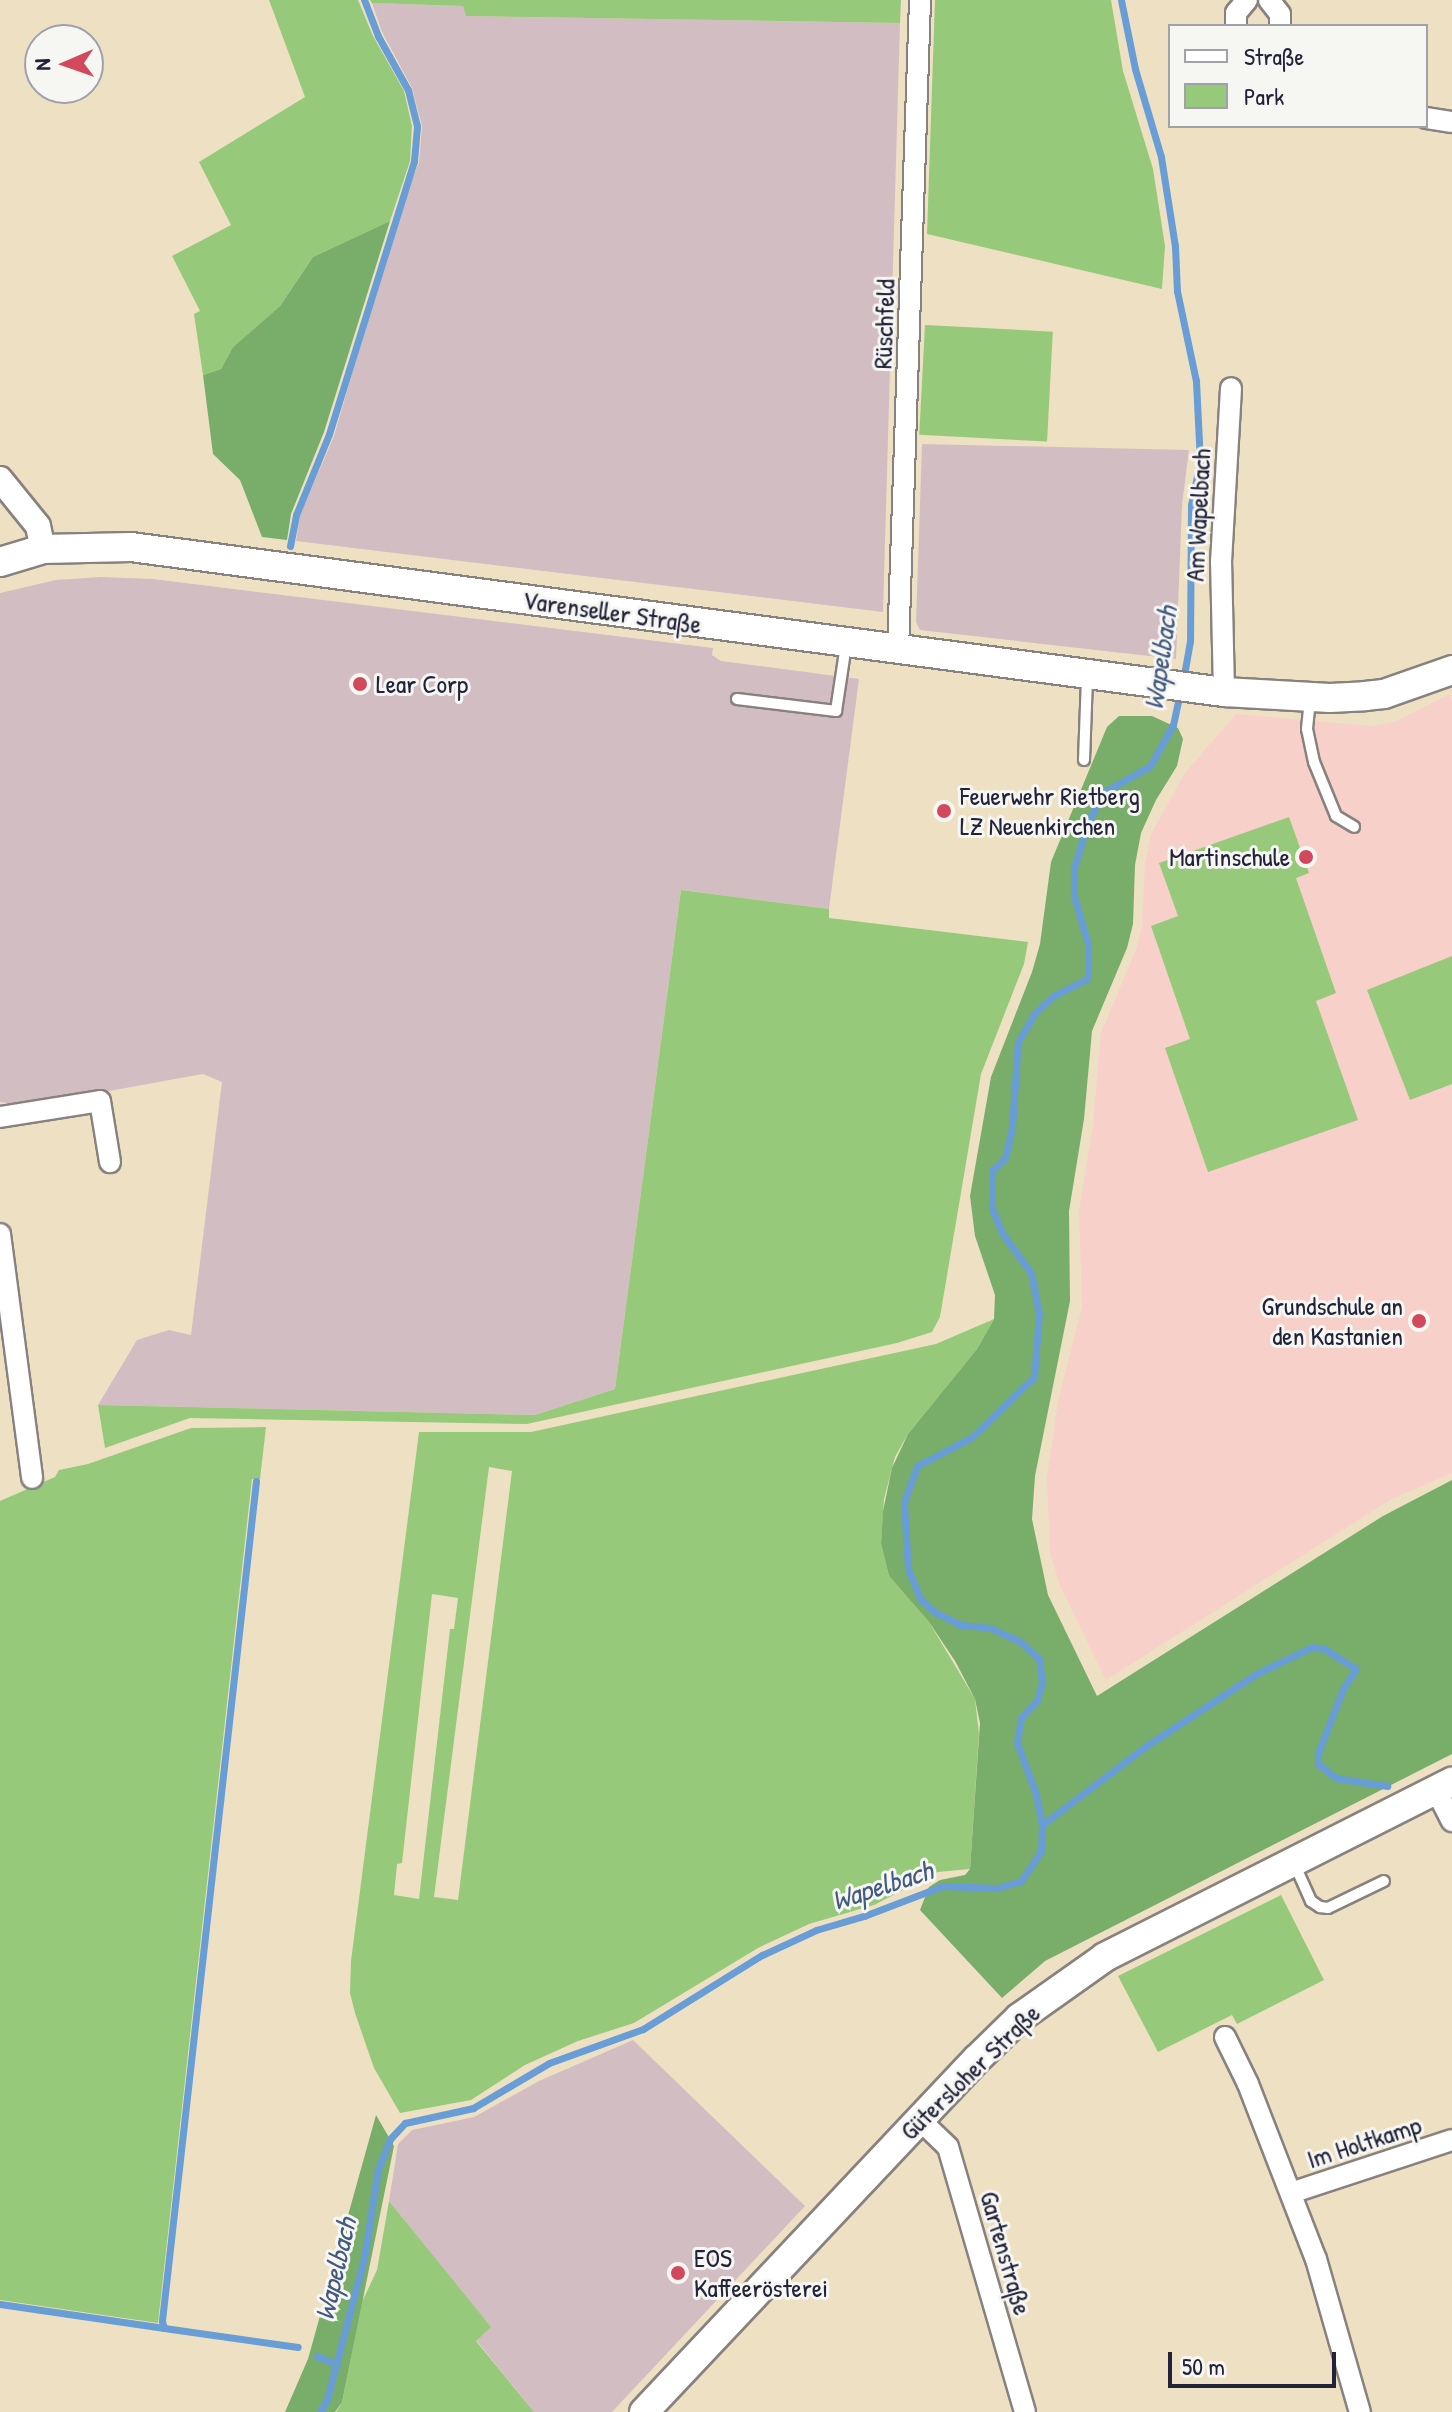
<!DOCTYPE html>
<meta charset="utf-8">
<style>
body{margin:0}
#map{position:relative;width:1452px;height:2412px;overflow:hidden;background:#eee1c3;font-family:"Patrick Hand",sans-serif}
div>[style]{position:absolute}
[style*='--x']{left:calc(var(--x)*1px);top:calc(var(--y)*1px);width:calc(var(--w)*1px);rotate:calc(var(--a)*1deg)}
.built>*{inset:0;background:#f7d0ca}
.industrial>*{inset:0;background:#d2bec2}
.green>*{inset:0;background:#97c97a;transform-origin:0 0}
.forest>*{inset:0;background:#79ad6a}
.stream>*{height:7px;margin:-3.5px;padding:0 3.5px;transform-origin:3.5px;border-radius:3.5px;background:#689dd5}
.roads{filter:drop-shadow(2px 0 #88827f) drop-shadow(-2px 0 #88827f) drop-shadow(0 2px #88827f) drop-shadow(0 -2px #88827f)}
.service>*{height:10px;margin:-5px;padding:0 5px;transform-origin:5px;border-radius:5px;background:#fff}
.minor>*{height:20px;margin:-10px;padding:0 10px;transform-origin:10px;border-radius:10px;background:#fff}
.tertiary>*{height:24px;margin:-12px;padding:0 12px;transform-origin:12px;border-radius:12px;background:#fff}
.secondary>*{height:28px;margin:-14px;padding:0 14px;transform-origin:14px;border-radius:14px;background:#fff}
.dots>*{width:22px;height:22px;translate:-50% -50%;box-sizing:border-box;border:4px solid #f6f6f2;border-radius:50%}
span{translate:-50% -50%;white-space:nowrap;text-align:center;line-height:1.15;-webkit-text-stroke:6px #f6f6f2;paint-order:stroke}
.street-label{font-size:26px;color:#22223b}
.poi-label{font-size:26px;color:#22223b}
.left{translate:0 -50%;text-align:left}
.right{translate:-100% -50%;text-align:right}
.water-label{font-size:28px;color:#425980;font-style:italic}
.legend{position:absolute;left:1168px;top:24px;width:260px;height:104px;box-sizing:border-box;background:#f6f6f2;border:2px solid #a1a1a9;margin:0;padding:10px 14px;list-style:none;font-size:24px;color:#22223b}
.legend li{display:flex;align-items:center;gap:16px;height:40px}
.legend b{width:40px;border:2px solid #a1a1a9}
.north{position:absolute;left:24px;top:24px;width:80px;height:80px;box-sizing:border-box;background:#f6f6f2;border:2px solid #a1a1a9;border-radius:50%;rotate:268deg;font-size:22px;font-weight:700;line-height:32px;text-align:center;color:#22223b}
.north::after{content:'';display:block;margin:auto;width:28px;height:36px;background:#d1495b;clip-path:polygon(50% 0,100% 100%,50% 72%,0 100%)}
.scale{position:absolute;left:1168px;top:2352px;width:168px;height:36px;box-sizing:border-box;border:4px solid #22223b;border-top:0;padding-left:10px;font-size:24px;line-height:28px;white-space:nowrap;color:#22223b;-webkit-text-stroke:6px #f6f6f2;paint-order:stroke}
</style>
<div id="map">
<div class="built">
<i style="clip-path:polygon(1449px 694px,1452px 702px,1452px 1473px,1390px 1500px,1106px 1680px,1060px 1586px,1050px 1552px,1047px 1478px,1058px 1401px,1082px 1307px,1079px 1211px,1093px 1124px,1101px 1033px,1136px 950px,1142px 925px,1145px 863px,1151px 834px,1185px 773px,1236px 714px,1374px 726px,1397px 721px)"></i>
</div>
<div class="industrial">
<i style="clip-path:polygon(372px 3px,463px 6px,467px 16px,900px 23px,883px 612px,296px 541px,300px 515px,334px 436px,399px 213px,419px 162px,422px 126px,412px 88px,382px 32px)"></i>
<i style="clip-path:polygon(922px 444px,1189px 450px,1182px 505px,1176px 659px,920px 630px,916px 622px)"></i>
<i style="clip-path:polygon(101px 577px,153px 579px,713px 648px,712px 655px,721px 661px,859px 679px,829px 909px,681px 890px,615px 1389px,535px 1415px,98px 1405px,137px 1340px,169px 1330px,191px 1335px,222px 1082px,203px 1074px,26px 1106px,0 1102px,0 593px,56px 580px)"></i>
<i style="clip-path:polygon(633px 2040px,805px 2206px,612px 2412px,534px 2412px,476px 2340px,490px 2327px,389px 2201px,398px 2144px,412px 2130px,474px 2117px,539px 2081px)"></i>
</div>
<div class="green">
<i style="clip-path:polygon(269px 0,358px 0,373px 36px,404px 91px,412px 126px,410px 161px,390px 221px,313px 257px,280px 306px,233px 347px,221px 369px,203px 375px,194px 314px,200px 311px,172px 256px,231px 225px,199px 162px,305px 97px)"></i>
<i style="clip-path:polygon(370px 0,901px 0,900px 23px,466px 16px,463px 6px,372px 3px)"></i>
<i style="clip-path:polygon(935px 0,1111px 0,1123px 71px,1153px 169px,1165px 246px,1162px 289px,927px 234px)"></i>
<i style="left:925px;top:325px;width:128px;height:110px;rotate:3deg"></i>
<i style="clip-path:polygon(1289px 817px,1309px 873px,1296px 878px,1336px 993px,1316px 1001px,1358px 1120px,1208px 1172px,1165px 1048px,1190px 1039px,1151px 926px,1178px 916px,1159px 863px)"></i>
<i style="clip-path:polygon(681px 890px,829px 909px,829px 918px,1028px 942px,1024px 964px,981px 1074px,940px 1317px,932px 1332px,897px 1343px,527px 1424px,190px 1418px,105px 1448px,98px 1405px,535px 1415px,615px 1389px)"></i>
<i style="clip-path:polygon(1452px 956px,1452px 1084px,1410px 1100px,1367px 990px)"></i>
<i style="clip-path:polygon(evenodd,994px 1319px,977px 1349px,908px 1434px,895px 1457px,884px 1499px,881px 1544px,889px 1576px,929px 1622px,975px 1699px,979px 1734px,970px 1869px,938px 1872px,874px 1905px,809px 1924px,758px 1948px,634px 2023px,578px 2041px,525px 2065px,471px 2100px,400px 2113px,374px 2068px,355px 2013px,350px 1993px,351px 1961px,419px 1432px,531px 1432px,936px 1344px,994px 1319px,489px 1467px,512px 1471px,458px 1900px,434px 1897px,489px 1467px,994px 1319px,432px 1594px,458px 1598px,454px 1629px,450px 1629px,419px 1899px,394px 1895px,397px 1864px,402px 1863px,432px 1594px)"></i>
<i style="clip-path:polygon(266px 1427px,260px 1479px,252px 1479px,158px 2323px,0 2300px,0 1501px,55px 1477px,59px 1470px,88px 1464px,191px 1428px)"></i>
<i style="clip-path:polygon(1281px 1895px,1324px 1980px,1237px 2024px,1232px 2015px,1158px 2052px,1118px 1976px)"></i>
<i style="clip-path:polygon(389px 2201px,491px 2327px,476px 2341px,534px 2412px,336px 2412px,342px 2402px,362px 2302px,377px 2270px)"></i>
</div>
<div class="forest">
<i style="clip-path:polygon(390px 221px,324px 432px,291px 514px,287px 540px,262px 537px,240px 480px,213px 454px,203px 375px,221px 369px,233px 347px,280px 306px,313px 257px)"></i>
<i style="clip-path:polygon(1119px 716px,1152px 716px,1178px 728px,1183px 739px,1177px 766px,1156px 800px,1141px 833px,1135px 865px,1133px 924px,1127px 948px,1092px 1031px,1084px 1119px,1069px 1211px,1070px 1301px,1035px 1476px,1032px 1519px,1048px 1595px,1097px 1696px,1383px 1516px,1452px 1480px,1452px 1754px,1045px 1961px,1002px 1998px,920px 1910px,929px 1887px,940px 1880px,965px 1875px,970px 1869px,980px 1723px,975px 1699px,955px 1661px,929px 1622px,889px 1576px,881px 1544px,883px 1511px,892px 1468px,908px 1434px,977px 1349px,994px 1319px,995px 1295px,975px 1236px,970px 1196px,991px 1077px,1032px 972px,1040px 944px,1051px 862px,1107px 727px)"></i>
<i style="clip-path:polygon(376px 2115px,394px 2146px,342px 2402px,335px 2412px,285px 2412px,308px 2359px)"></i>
</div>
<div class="stream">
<i style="--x:1121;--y:0;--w:70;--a:78.5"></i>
<i style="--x:1135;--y:69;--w:92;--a:73.5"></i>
<i style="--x:1161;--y:157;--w:90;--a:81.1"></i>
<i style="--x:1175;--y:246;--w:45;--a:87.5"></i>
<i style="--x:1177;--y:291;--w:92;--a:78.1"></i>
<i style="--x:1196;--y:381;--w:81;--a:87.2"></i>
<i style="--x:1200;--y:462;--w:44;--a:101.8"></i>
<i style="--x:1191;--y:505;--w:136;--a:90.4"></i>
<i style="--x:1190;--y:641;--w:40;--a:100"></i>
<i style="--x:290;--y:546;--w:32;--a:-79"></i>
<i style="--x:296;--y:515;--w:87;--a:-67.8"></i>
<i style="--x:329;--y:434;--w:286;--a:-72.7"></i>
<i style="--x:414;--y:161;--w:35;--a:-85"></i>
<i style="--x:417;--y:126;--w:37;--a:-104"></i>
<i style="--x:408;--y:90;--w:62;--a:-119.1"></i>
<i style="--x:378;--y:36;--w:39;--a:-111"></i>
<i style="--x:256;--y:1481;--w:845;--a:96.39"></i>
<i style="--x:162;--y:2321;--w:7;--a:74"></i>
<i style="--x:164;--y:2328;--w:135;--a:8.1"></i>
<i style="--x:1042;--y:1825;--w:131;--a:-37.2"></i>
<i style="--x:1146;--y:1746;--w:131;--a:-33.2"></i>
<i style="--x:1256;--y:1674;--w:62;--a:-25.7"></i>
<i style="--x:1312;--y:1647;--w:13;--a:9"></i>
<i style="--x:1325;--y:1649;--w:37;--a:33"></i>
<i style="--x:1356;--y:1669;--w:24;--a:123"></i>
<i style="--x:1343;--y:1689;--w:69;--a:111.3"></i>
<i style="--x:1318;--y:1753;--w:11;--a:90"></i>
<i style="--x:1318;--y:1764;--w:23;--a:38"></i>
<i style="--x:1336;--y:1778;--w:52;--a:8.9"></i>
<i style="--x:0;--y:2304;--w:166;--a:8.3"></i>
<i style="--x:317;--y:2356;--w:21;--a:23"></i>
<i style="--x:320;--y:2412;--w:15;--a:-62"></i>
<i style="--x:327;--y:2399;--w:146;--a:-75.3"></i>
<i style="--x:364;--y:2258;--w:90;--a:-81.1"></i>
<i style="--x:378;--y:2169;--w:32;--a:-68"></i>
<i style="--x:390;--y:2139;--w:22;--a:-47"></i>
<i style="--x:405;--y:2123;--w:70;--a:-12.4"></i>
<i style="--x:473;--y:2108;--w:88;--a:-30.6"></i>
<i style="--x:549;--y:2063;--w:100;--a:-19.9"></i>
<i style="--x:643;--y:2029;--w:140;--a:-31.9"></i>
<i style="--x:762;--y:1955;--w:60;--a:-24.8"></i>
<i style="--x:816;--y:1930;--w:50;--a:-16.3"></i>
<i style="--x:864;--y:1916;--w:84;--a:-21"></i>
<i style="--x:942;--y:1886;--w:55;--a:2.1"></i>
<i style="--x:997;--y:1888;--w:25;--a:-16"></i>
<i style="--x:1021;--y:1881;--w:36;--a:-56"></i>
<i style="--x:1041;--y:1851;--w:26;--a:-88"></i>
<i style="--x:1042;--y:1825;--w:32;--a:-101"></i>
<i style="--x:1036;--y:1794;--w:54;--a:-110.4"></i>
<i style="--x:1017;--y:1743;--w:25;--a:-81"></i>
<i style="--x:1021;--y:1718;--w:24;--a:-48"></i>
<i style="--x:1037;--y:1700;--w:19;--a:-74"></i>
<i style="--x:1042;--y:1682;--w:23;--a:-97"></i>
<i style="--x:1039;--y:1659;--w:25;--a:-137"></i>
<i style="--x:1021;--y:1642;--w:33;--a:-155"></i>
<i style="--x:991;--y:1628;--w:30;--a:-174"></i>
<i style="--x:961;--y:1625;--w:28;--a:-154"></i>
<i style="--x:936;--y:1613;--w:20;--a:-139"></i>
<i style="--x:921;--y:1600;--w:33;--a:-113"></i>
<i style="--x:908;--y:1570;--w:68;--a:-93.4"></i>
<i style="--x:904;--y:1502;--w:38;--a:-70"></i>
<i style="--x:917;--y:1466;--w:62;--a:-27.8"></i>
<i style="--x:972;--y:1437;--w:86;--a:-44.1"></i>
<i style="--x:1034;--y:1377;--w:63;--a:-85.5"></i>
<i style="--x:1039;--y:1314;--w:42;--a:-101"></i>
<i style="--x:1031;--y:1273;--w:49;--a:-125.9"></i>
<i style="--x:1002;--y:1233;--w:27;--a:-112"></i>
<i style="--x:992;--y:1208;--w:37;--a:-90"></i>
<i style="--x:992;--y:1171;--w:18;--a:-45"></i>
<i style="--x:1005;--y:1158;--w:32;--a:-77"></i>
<i style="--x:1012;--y:1127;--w:85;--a:-86"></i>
<i style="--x:1018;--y:1042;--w:32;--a:-60"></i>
<i style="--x:1034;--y:1014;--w:26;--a:-43"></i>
<i style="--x:1053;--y:996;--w:39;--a:-27"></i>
<i style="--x:1088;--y:978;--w:34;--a:-90"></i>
<i style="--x:1088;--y:944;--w:50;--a:-106.3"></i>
<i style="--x:1074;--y:896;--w:28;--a:-90"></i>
<i style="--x:1074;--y:868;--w:48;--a:-73.1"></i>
<i style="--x:1088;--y:822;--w:34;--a:-62"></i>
<i style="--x:1104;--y:792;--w:53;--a:-29.5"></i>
<i style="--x:1150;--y:766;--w:47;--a:-60.7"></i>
<i style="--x:1173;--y:725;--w:34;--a:-78"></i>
</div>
<div class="roads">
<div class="service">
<i style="--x:737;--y:699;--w:100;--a:6.9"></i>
<i style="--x:836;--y:711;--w:67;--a:-81.4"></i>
<i style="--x:1310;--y:700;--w:29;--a:96"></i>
<i style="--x:1307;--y:729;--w:34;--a:78"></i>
<i style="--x:1314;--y:762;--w:58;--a:67.8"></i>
<i style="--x:1336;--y:816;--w:21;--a:31"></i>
<i style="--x:1084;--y:760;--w:83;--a:-87.9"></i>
<i style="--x:1294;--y:1863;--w:42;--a:65.9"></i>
<i style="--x:1311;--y:1901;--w:11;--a:34"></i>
<i style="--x:1320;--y:1907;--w:8;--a:7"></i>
<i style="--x:1328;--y:1908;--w:62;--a:-25.7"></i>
</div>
<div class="minor">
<i style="--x:1269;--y:0;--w:18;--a:52"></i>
<i style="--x:1280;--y:14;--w:12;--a:90"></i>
<i style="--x:1236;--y:26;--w:13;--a:-90"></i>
<i style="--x:1236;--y:13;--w:17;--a:-50"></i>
<i style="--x:1426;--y:118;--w:26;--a:9"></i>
<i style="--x:898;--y:650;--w:650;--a:-88.06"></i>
<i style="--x:1224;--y:692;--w:130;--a:-91.3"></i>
<i style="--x:1221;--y:562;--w:174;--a:-86.7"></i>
<i style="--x:0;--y:1117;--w:101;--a:-9.1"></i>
<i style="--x:100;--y:1101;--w:62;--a:80.7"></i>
<i style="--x:0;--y:1234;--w:246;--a:82.5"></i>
<i style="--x:1436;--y:1790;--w:35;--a:63"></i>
<i style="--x:1225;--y:2037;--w:52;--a:63.9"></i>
<i style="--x:1248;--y:2084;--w:188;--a:68.8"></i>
<i style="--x:1316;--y:2259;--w:159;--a:74"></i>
<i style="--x:919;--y:2119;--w:40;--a:44"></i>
<i style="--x:948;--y:2147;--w:276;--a:73.8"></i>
<i style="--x:1291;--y:2193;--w:169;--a:-18.2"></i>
</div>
<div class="tertiary">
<i style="--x:0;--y:479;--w:60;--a:51"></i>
<i style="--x:38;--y:526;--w:24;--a:78"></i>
</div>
<div class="secondary">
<i style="--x:0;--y:562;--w:45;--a:-16.8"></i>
<i style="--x:43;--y:549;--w:88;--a:-1.3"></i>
<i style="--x:131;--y:547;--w:1103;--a:7.56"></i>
<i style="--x:1224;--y:692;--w:106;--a:3.2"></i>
<i style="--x:1330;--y:698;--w:35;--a:-3"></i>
<i style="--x:1365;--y:696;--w:19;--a:-6"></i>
<i style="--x:1384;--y:694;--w:72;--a:-19.4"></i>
<i style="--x:644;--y:2412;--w:485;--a:-46.7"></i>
<i style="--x:977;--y:2059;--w:59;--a:-44.3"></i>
<i style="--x:1019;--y:2018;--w:105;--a:-35.3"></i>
<i style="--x:1105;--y:1957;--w:389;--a:-26.8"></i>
</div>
</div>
<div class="dots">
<i style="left:360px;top:684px;background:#d1495b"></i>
<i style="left:944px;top:811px;background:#d1495b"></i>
<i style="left:1306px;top:857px;background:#d1495b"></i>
<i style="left:1419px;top:1321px;background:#d1495b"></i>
<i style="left:678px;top:2273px;background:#d1495b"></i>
</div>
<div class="street-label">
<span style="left:884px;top:324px;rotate:-88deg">Rüschfeld</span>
<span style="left:1198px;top:515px;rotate:-87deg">Am Wapelbach</span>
<span style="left:612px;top:612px;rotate:8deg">Varenseller Straße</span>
<span style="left:970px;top:2072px;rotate:-44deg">Gütersloher Straße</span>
<span style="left:1364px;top:2142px;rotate:-18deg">Im Holtkamp</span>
<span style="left:1006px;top:2253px;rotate:74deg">Gartenstraße</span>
</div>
<div class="poi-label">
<span class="left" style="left:376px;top:684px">Lear Corp</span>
<span class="left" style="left:960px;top:811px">Feuerwehr Rietberg<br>LZ Neuenkirchen</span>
<span class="right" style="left:1290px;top:857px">Martinschule</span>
<span class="right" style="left:1403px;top:1321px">Grundschule an<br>den Kastanien</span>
<span class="left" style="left:694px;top:2273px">EOS<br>Kaffeerösterei</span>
</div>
<div class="water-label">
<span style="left:1160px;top:658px;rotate:-82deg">Wapelbach</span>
<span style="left:882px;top:1885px;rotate:-18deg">Wapelbach</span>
<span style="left:335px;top:2269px;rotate:-77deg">Wapelbach</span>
</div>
<ul class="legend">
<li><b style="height:10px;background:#fff"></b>Straße</li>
<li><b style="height:22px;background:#97c97a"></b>Park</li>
</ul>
<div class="north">N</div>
<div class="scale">50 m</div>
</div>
